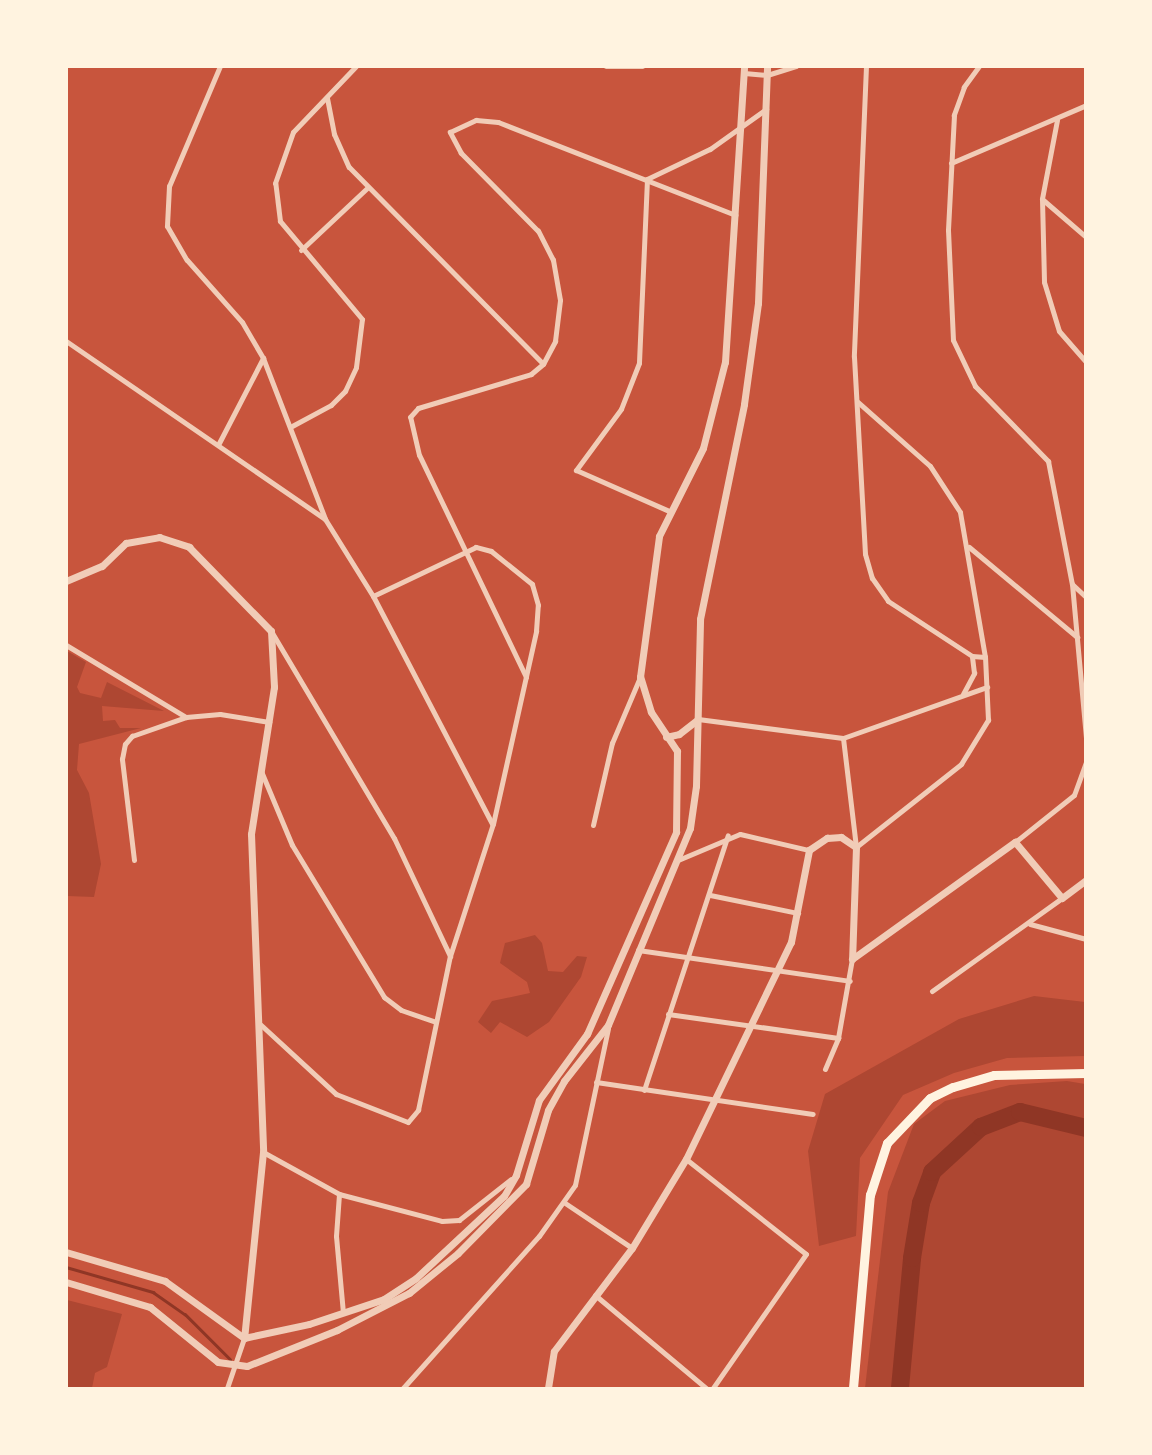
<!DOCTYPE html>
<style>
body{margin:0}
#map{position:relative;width:1152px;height:1455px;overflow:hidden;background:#c8553d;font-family:Quicksand,sans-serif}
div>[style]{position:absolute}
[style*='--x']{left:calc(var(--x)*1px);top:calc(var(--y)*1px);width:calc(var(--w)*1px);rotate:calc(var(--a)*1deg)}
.green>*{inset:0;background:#ae4732}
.stream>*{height:2.5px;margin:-1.25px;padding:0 1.25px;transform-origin:1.25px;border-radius:1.25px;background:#8f3625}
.river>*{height:18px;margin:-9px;padding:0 9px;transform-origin:9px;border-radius:9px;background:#8f3625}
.minor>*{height:5px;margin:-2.5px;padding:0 2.5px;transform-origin:2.5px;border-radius:2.5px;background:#f1ccb7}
.tertiary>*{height:7px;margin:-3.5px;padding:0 3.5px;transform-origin:3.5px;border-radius:3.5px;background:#f1ccb7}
.primary>*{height:9px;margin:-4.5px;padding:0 4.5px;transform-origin:4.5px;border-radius:4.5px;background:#fff3e0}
span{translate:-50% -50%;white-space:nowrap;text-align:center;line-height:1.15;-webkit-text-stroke:7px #fff3e0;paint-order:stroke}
.frame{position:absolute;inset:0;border:68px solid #fff3e0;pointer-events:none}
</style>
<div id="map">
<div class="green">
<i style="clip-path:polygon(67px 651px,86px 662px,77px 687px,80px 693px,101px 698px,107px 682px,164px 711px,102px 706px,103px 721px,115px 720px,120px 728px,141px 728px,79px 744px,77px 770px,89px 793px,101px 864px,94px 897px,67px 896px)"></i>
<i style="clip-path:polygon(535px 935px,542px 943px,548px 971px,563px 972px,577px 956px,587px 957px,581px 977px,549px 1022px,527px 1037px,500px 1022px,491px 1033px,478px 1022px,492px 1001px,530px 993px,527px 982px,500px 963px,505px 943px)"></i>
<i style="clip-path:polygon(1034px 996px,1085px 1002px,1085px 1056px,1007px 1058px,954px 1073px,903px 1095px,860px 1158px,856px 1236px,819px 1246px,808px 1151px,825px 1094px,959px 1019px)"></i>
<i style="clip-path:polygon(1067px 1081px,1085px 1084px,1085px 1388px,865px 1388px,888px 1192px,914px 1124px,945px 1101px,1010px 1085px)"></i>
<i style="clip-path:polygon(67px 1300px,122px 1314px,107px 1367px,95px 1373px,92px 1388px,67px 1388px)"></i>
</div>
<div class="stream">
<i style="--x:66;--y:1267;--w:91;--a:16"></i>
<i style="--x:153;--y:1292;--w:39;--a:35"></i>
<i style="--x:185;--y:1314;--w:64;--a:45"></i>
</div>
<div class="river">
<i style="--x:900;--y:1388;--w:131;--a:-84.7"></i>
<i style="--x:912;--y:1258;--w:56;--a:-80.7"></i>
<i style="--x:921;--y:1203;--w:33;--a:-70"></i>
<i style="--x:932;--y:1172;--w:67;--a:-42.6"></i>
<i style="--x:981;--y:1127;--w:42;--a:-21"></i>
<i style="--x:1020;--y:1112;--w:68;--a:13.6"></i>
</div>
<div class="minor">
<i style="--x:220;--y:66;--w:130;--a:113"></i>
<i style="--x:169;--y:186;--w:40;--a:92.9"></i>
<i style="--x:167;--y:226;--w:39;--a:60"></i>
<i style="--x:187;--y:260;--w:83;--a:48.4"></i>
<i style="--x:242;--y:322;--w:42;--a:59.7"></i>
<i style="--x:263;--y:358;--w:173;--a:68.9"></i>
<i style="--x:606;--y:66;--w:36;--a:0"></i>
<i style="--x:866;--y:66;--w:291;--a:92.4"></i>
<i style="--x:854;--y:357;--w:197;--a:86.8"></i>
<i style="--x:865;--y:554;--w:25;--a:74"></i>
<i style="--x:872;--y:578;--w:28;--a:55"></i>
<i style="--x:888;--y:601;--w:100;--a:33.2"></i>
<i style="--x:972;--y:656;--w:13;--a:4"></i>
<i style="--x:979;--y:66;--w:26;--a:126"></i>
<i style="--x:964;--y:87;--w:30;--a:110"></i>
<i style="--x:954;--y:115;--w:115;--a:93"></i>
<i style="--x:948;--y:230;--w:110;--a:87.4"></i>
<i style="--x:953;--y:340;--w:51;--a:64.4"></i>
<i style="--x:975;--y:386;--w:105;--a:45.8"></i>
<i style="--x:1048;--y:461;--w:125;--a:79"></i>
<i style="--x:1072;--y:584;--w:155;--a:84.8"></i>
<i style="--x:744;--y:73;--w:23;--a:5"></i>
<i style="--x:767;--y:75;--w:30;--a:-17"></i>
<i style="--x:327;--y:98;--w:37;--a:79"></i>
<i style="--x:334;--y:134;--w:36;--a:66"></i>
<i style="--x:349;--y:167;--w:276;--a:45.4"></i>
<i style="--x:1057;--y:120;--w:80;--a:100.8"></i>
<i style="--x:1042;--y:199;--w:83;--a:88.6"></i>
<i style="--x:1044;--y:282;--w:51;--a:73"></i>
<i style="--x:1059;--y:331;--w:41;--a:48.9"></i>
<i style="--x:951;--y:163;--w:147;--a:-23.2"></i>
<i style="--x:647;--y:179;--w:184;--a:92.5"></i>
<i style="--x:639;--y:363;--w:49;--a:111.4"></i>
<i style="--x:621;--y:409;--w:76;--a:126.4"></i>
<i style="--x:576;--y:470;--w:102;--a:23.8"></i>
<i style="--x:647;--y:179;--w:70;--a:-25.5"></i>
<i style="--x:710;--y:149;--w:69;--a:-35.5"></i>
<i style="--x:1042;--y:199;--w:58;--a:40.8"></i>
<i style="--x:301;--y:250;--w:91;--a:-43.2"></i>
<i style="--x:66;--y:341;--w:314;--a:34.5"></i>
<i style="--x:325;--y:519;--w:91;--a:58.1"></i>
<i style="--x:373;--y:596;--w:257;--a:62.4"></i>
<i style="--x:292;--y:426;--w:44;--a:-28.3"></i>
<i style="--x:331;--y:405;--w:20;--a:-45"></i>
<i style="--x:345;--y:391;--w:26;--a:-65"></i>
<i style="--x:356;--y:367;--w:48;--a:-82.9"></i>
<i style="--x:362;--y:319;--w:128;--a:-129.9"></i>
<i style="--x:280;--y:221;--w:38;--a:-97"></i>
<i style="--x:275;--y:183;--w:54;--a:-70.6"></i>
<i style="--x:293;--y:132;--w:91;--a:-46.3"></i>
<i style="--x:219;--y:443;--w:96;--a:-62.6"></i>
<i style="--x:969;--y:547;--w:141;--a:39.8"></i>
<i style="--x:1072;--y:584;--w:19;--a:43"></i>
<i style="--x:271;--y:631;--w:241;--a:59.3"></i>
<i style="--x:394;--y:838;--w:131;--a:64.6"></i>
<i style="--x:66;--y:645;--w:140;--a:31"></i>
<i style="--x:526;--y:677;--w:246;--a:-115.7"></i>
<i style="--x:419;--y:455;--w:39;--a:-103"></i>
<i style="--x:410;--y:417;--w:12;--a:-48"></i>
<i style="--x:418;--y:408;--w:118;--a:-16.7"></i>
<i style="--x:531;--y:374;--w:16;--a:-40"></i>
<i style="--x:543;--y:364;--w:26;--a:-62"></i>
<i style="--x:555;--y:341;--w:41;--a:-83"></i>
<i style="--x:560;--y:300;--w:41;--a:-99.9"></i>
<i style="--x:553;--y:260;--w:33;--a:-117"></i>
<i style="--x:538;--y:231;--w:110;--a:-134.6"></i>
<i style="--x:461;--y:153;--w:24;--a:-118"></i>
<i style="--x:450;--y:132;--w:29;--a:-25"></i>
<i style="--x:476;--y:120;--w:22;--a:5"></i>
<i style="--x:498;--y:122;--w:255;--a:21.4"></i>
<i style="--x:963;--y:694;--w:24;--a:-62"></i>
<i style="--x:974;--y:673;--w:17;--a:-97"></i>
<i style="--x:698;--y:719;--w:146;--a:7.5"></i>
<i style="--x:843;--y:738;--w:153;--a:-19.5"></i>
<i style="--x:843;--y:738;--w:110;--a:83.2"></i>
<i style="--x:261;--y:771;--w:80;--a:67.3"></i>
<i style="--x:292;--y:845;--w:178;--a:58.8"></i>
<i style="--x:384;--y:997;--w:21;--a:37"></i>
<i style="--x:401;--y:1010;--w:36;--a:19"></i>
<i style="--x:593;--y:825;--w:84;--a:-77"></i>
<i style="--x:612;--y:743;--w:72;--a:-67"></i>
<i style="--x:1015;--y:842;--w:75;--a:-38.5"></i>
<i style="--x:1074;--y:795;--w:35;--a:-70"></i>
<i style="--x:856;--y:847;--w:134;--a:-38.3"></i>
<i style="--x:961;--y:764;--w:52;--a:-58.5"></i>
<i style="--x:988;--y:720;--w:63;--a:-92.7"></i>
<i style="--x:985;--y:657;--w:147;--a:-99.8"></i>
<i style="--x:960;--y:512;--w:55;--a:-123.1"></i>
<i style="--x:930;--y:466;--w:96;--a:-138.4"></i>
<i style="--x:134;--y:860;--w:102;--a:-96.8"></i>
<i style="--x:122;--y:759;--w:15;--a:-79"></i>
<i style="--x:125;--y:744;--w:11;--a:-49"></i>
<i style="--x:132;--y:736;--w:57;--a:-19.4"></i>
<i style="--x:186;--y:717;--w:34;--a:-5"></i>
<i style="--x:220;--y:714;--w:50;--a:9.3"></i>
<i style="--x:678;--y:860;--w:67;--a:-22.8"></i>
<i style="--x:740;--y:834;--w:71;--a:13.1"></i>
<i style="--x:710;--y:895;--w:90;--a:11.6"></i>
<i style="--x:1030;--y:924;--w:58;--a:15"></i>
<i style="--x:638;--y:950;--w:214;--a:8.3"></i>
<i style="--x:932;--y:991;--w:160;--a:-35.6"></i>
<i style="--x:668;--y:1014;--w:172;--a:8"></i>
<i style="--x:261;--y:1025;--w:102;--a:42.6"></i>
<i style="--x:336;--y:1094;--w:77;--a:21.3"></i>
<i style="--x:408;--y:1122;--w:16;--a:-50"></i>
<i style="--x:418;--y:1110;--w:157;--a:-78.3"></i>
<i style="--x:450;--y:956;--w:139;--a:-72"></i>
<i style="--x:493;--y:824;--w:198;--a:-77.4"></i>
<i style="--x:536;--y:631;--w:26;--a:-86"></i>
<i style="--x:538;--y:605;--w:22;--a:-106"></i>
<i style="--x:532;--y:584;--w:53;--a:-141.2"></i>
<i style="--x:491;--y:551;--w:16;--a:-165"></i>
<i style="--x:476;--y:547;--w:114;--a:154.6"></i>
<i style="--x:825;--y:1069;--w:34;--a:-67"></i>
<i style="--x:838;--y:1038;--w:80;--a:-80"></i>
<i style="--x:596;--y:1082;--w:219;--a:8.4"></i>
<i style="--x:644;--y:1090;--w:268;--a:-71.8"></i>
<i style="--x:263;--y:1152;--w:87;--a:28.9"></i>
<i style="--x:339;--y:1194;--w:106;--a:14.7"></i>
<i style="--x:442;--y:1221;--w:17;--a:-3"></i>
<i style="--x:459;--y:1220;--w:66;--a:-38.3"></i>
<i style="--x:686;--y:1159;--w:153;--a:38.4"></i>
<i style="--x:806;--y:1254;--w:163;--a:124.8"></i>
<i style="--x:339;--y:1194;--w:42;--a:94.1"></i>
<i style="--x:336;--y:1236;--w:77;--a:84.8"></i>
<i style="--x:565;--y:1203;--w:81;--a:33.9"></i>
<i style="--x:595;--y:1295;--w:145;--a:40"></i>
<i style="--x:227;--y:1388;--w:53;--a:-71.2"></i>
<i style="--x:403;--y:1388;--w:204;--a:-48.2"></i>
<i style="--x:539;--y:1236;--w:62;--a:-54.8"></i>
<i style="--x:575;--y:1185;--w:160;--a:-78.1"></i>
</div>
<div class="tertiary">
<i style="--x:66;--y:581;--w:39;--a:-23"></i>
<i style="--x:102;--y:566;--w:33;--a:-44"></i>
<i style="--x:126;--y:543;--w:34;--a:-10"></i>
<i style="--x:159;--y:537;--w:32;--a:18"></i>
<i style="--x:189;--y:547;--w:117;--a:45.7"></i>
<i style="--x:271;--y:631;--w:56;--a:86.9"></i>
<i style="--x:274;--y:687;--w:149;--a:98.9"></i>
<i style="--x:251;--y:834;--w:318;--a:87.8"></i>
<i style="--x:263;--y:1152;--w:187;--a:95.8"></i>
<i style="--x:666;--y:737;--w:13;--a:-13"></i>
<i style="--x:679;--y:734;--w:24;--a:-38"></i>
<i style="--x:852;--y:959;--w:201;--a:-35.7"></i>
<i style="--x:1015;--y:842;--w:73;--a:50"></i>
<i style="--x:1062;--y:898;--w:30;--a:-37"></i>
<i style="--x:66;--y:1252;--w:103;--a:16.3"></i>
<i style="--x:165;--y:1281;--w:97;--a:35.8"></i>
<i style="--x:66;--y:1282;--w:88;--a:16.6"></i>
<i style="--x:150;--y:1307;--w:87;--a:39"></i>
<i style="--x:218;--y:1362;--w:29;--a:8"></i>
<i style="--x:247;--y:1366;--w:97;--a:-21.8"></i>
<i style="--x:337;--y:1330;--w:81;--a:-27.2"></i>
<i style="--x:409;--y:1293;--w:63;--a:-39.2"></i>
<i style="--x:458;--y:1253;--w:97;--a:-45.4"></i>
<i style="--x:526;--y:1184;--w:77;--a:-73.4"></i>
<i style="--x:548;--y:1110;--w:33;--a:-61"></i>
<i style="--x:564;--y:1081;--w:71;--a:-51.8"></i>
<i style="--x:608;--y:1025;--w:213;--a:-67.4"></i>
<i style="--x:690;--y:828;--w:42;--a:-81.9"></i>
<i style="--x:696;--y:786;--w:167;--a:-88.6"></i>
<i style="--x:700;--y:619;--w:219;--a:-78.4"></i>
<i style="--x:744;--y:404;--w:102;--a:-82.1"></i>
<i style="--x:758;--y:303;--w:237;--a:-87.8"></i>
<i style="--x:244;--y:1338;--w:66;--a:-12.2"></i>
<i style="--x:309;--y:1324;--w:79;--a:-18.4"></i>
<i style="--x:384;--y:1299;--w:38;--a:-33"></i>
<i style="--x:416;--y:1278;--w:120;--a:-43"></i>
<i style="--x:504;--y:1196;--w:24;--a:-60"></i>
<i style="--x:516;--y:1175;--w:78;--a:-73"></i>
<i style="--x:539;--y:1100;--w:82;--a:-54"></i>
<i style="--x:587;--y:1034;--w:221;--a:-66.2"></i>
<i style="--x:676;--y:832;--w:81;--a:-89.3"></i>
<i style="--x:677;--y:751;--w:47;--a:-123.7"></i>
<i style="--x:651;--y:712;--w:37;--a:-107"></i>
<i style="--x:640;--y:677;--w:142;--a:-82.3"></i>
<i style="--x:659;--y:536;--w:98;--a:-63.4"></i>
<i style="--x:703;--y:448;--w:89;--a:-75.7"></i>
<i style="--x:725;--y:362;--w:297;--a:-86.3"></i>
<i style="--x:548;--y:1388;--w:37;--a:-81"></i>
<i style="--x:554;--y:1351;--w:129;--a:-52.9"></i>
<i style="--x:632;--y:1248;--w:104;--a:-58.8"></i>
<i style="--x:686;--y:1159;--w:241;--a:-64.2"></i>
<i style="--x:791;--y:942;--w:94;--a:-78.9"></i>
<i style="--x:809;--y:850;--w:22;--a:-34"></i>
<i style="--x:827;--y:838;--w:14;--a:-4"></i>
<i style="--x:841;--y:837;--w:18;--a:34"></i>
<i style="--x:856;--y:847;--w:112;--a:92"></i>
</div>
<div class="primary">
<i style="--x:853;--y:1388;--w:194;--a:-85"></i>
<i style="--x:870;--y:1195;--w:55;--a:-71.9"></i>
<i style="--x:887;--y:1143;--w:62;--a:-46.3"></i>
<i style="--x:930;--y:1098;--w:25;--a:-26"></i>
<i style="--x:953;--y:1087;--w:43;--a:-16.3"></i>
<i style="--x:994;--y:1075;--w:92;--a:-1.2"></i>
</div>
<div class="frame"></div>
</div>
